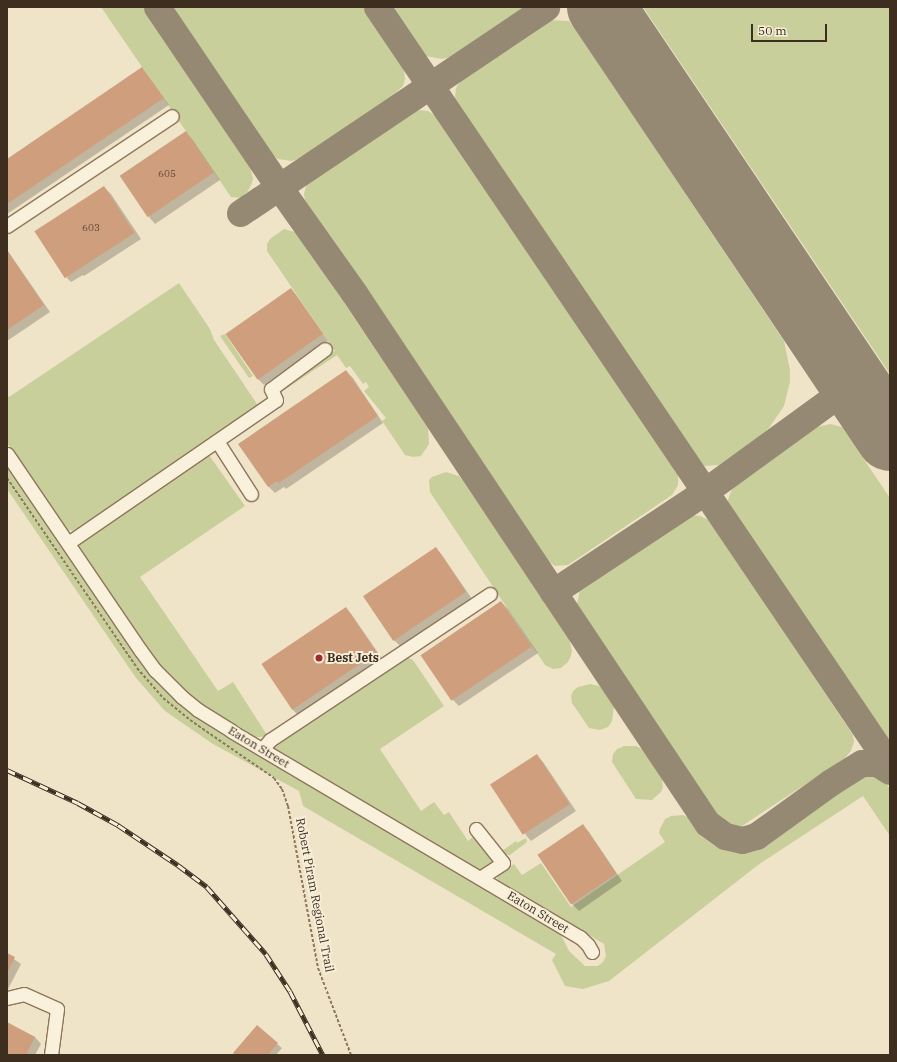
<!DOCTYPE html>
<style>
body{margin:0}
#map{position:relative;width:897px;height:1062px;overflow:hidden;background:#f0e4c8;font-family:"IBM Plex Serif",serif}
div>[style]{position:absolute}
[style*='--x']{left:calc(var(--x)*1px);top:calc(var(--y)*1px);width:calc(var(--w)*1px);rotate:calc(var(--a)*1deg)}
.green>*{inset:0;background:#c9cf9b}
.shadow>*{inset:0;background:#0003}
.taxiway>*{height:27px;margin:-13.5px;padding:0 13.5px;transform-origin:13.5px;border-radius:13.5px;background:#968974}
.runway>*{height:68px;margin:-34px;padding:0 34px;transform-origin:34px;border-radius:34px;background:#968974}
.building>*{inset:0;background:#cf9f7d;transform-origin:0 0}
.path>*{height:2px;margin-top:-1px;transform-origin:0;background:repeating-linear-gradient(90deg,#8d765c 0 3px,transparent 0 5px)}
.roads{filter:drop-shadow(1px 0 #8d765c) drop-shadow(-1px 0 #8d765c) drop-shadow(0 1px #8d765c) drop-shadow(0 -1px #8d765c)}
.minor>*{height:13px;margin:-6.5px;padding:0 6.5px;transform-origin:6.5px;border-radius:6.5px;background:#faf1dc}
.rail>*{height:4.5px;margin-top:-2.25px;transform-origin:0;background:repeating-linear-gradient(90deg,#f7eed8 0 9px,#3d2e20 0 18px);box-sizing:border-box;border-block:1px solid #3d2e20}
.dots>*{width:11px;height:11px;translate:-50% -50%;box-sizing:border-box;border:2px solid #f7eed8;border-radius:50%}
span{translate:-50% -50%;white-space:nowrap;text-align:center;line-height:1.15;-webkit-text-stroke:4px #f7eed8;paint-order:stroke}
.number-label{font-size:10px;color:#624a37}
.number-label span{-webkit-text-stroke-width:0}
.poi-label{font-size:12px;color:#3d2e20;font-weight:700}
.left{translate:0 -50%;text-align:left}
.street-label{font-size:12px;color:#3d2e20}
.frame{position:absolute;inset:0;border:8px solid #3d2e20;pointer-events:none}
.scale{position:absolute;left:751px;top:24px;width:76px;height:18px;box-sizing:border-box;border:2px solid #3d2e20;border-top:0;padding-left:5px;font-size:12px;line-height:14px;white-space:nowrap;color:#3d2e20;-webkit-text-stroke:3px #f7eed8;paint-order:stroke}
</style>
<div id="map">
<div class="green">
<i style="clip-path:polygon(101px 7px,145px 7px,249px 164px,253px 178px,252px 183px,248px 191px,241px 198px,231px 197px)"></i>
<i style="clip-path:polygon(172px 7px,364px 7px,401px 61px,404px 70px,405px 79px,403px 86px,391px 97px,300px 158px,292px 161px,278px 159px,269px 152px)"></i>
<i style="clip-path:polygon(392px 7px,525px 7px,451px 57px,442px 59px,425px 56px)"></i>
<i style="clip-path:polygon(643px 7px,890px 7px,890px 374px)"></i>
<i style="clip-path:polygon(550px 20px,569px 21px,577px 32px,784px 341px,790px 370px,790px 382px,784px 406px,769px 428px,756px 441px,719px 465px,704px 466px,697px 460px,456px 101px,455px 97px,456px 88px,461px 80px,468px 73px)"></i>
<i style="clip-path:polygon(420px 110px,428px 111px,439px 118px,678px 474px,678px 485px,672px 495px,568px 565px,555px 566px,545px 559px,306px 206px,304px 194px,306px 186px,312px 179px,407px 114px)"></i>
<i style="clip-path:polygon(284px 229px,295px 232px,300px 237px,428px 428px,429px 444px,421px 456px,413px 457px,405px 455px,382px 421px,386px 418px,364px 391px,369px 387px,366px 382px,363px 384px,350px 366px,346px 368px,337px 355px,281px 392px,279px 392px,278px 390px,281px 387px,335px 351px,267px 251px,267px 244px,270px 239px)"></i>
<i style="clip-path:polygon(179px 283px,210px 329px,214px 340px,257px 404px,268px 397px,271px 400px,75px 531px,67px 530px,7px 443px,7px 395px,9px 397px)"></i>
<i style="clip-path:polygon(225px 334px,253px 376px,249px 378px,220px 336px)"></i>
<i style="clip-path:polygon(830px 424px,842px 427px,890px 498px,890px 745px,729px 505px,728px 500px,734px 483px,817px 427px)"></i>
<i style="clip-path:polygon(209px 455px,245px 506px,140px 577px,218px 691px,233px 682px,267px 735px,262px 737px,254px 737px,204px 706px,177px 684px,150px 653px,79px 547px,82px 540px)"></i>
<i style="clip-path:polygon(7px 464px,172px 695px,559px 931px,569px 951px,585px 966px,598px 966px,603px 962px,606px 956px,604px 944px,497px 880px,498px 876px,514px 864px,522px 875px,541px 863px,571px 907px,665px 842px,659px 833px,660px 829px,665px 819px,671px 816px,683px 815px,689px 818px,702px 834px,717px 845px,738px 850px,746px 848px,767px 839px,856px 779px,865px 775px,878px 777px,884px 780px,890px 789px,890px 836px,863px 796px,758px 865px,609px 981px,583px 989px,565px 986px,552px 960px,556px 954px,303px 806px,299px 791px,213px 744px,165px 711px,136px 678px,7px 489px)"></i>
<i style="clip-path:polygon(446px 472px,459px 476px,463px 481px,569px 638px,572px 651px,571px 656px,568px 662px,561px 668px,553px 669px,545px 665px,430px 492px,429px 480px,432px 477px)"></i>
<i style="clip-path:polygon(691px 515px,700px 516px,709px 520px,714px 526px,853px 735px,854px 742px,851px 751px,844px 759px,742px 826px,728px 825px,718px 818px,579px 610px,577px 604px,580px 589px,584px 584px,684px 517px)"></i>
<i style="clip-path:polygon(404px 656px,413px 660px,444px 706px,380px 749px,421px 811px,434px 802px,444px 815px,449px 812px,468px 841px,475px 835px,493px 863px,483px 870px,479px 870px,274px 748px,274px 745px)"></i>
<i style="clip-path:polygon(590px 684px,599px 686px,606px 692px,614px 707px,612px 721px,608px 727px,600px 730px,589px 728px,572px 703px,571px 696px,573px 691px,578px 687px)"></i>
<i style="clip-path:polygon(624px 746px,636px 746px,646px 751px,661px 773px,663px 787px,661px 792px,652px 800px,636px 799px,612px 762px,613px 754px,617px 749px)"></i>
<i style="clip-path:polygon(526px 838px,527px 842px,510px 855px,503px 854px,502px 851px,516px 841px,517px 843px)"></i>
</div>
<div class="shadow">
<i style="clip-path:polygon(142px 69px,169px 105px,7px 214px,7px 160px)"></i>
<i style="clip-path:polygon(186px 132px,192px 139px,220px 180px,155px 224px,149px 217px)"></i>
<i style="clip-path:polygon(104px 187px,111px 194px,141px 239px,84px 276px,83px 275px,71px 282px,67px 278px)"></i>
<i style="clip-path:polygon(7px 250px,50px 312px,7px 341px)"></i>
<i style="clip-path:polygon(291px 289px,297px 296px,328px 341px,264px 385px,257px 378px)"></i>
<i style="clip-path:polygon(346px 371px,353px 378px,383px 423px,286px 489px,284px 487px,275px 493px,268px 486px)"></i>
<i style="clip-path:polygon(436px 548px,442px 555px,472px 599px,401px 647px,394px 640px,364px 596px)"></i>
<i style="clip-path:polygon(501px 602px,508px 609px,538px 653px,459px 706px,453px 700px,423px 655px)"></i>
<i style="clip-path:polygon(346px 608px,352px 615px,383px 660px,299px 716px,292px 709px,262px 664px)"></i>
<i style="clip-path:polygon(536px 755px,543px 762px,576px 811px,531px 841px,525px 834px)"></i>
<i style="clip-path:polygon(582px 825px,589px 832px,622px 881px,579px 911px,572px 904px)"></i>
<i style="clip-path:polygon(7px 954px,21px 964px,7px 991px)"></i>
<i style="clip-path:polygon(7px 1023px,35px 1037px,41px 1044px,35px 1055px,7px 1055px)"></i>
<i style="clip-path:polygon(277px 1044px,282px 1048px,276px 1055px,236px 1055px)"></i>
</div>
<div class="taxiway">
<i style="--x:157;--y:7;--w:217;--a:55.9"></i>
<i style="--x:279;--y:187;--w:130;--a:54.7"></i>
<i style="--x:354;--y:293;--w:637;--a:56.33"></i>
<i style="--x:707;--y:823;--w:22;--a:36"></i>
<i style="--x:725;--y:836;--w:17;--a:13"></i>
<i style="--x:742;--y:840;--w:15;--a:-16"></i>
<i style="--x:756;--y:836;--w:92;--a:-35.8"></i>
<i style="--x:831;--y:782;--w:36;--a:-32"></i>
<i style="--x:862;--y:763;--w:15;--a:0"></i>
<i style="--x:877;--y:763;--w:15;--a:32"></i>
<i style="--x:377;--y:7;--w:915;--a:55.91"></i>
<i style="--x:240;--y:213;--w:369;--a:-33.9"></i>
<i style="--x:553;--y:592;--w:181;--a:-33.5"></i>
<i style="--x:704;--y:492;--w:185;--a:-36"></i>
</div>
<div class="runway">
<i style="--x:601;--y:7;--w:518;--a:56.1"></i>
</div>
<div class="building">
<i style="clip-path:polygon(142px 67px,164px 98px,7px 204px,7px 159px)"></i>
<i style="left:186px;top:131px;width:50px;height:80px;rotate:56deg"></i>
<i style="left:104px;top:186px;width:56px;height:83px;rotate:57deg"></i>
<i style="clip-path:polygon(7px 250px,44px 305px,7px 330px)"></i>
<i style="left:291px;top:288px;width:56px;height:80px;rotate:55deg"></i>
<i style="clip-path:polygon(346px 370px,378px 416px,279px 483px,277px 481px,268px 487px,238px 444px)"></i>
<i style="left:436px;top:547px;width:54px;height:88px;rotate:56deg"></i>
<i style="left:501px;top:601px;width:55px;height:97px;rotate:56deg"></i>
<i style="left:346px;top:607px;width:55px;height:102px;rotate:56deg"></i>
<i style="left:537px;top:754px;width:60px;height:56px;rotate:57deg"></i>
<i style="left:583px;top:824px;width:60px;height:55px;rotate:56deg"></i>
<i style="clip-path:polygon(7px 953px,15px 957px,7px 973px)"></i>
<i style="clip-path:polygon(7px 1022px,35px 1037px,26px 1055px,7px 1055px)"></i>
<i style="clip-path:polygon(257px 1025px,278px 1043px,268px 1055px,235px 1055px,233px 1053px)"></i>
</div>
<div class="path">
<i style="--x:7;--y:478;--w:230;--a:55.6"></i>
<i style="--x:137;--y:668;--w:40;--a:49"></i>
<i style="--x:163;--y:698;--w:35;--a:39"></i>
<i style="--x:190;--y:720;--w:102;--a:34.6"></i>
<i style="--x:274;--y:778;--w:14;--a:54"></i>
<i style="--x:282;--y:789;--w:18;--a:71"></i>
<i style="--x:288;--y:806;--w:165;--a:79.5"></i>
<i style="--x:318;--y:968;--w:93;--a:69.2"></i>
</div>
<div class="roads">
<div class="minor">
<i style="--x:7;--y:226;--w:198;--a:-33.7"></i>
<i style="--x:217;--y:441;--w:63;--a:57.3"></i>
<i style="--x:7;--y:454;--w:238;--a:55.8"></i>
<i style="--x:141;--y:651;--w:24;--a:54"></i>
<i style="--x:155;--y:670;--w:38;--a:45"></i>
<i style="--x:182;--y:697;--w:21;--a:39"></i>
<i style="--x:198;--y:710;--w:39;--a:32"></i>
<i style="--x:231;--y:731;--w:405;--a:30.6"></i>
<i style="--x:580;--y:937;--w:11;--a:45"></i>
<i style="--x:588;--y:945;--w:8;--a:60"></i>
<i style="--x:68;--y:543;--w:252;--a:-34.5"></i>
<i style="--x:276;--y:400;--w:12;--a:-114"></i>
<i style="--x:271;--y:389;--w:67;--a:-36.5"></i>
<i style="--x:262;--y:749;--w:12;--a:-48"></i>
<i style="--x:270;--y:740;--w:264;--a:-33.6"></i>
<i style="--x:476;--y:829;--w:43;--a:51.5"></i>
<i style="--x:503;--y:863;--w:27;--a:147"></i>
<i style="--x:7;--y:998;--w:17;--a:-13"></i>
<i style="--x:24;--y:994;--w:36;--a:24"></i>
<i style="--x:57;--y:1009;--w:46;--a:97.4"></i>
</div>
</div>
<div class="rail">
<i style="--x:7;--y:770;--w:78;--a:24.9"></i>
<i style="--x:78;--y:803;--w:46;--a:28.8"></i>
<i style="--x:118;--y:825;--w:72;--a:33.7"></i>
<i style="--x:178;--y:865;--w:36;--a:37"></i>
<i style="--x:207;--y:887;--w:89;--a:48.6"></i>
<i style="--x:266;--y:954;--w:44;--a:57"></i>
<i style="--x:290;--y:991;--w:72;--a:62.7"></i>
</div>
<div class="dots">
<i style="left:319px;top:658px;background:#9e2a2b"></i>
</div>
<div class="number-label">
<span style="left:167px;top:174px">605</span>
<span style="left:91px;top:228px">603</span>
</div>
<div class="poi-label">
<span class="left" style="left:327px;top:658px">Best Jets</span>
</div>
<div class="street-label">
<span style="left:259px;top:747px;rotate:31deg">Eaton Street</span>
<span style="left:315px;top:895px;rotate:79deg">Robert Piram Regional Trail</span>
<span style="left:538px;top:912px;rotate:31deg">Eaton Street</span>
</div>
<div class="frame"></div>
<div class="scale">50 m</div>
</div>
